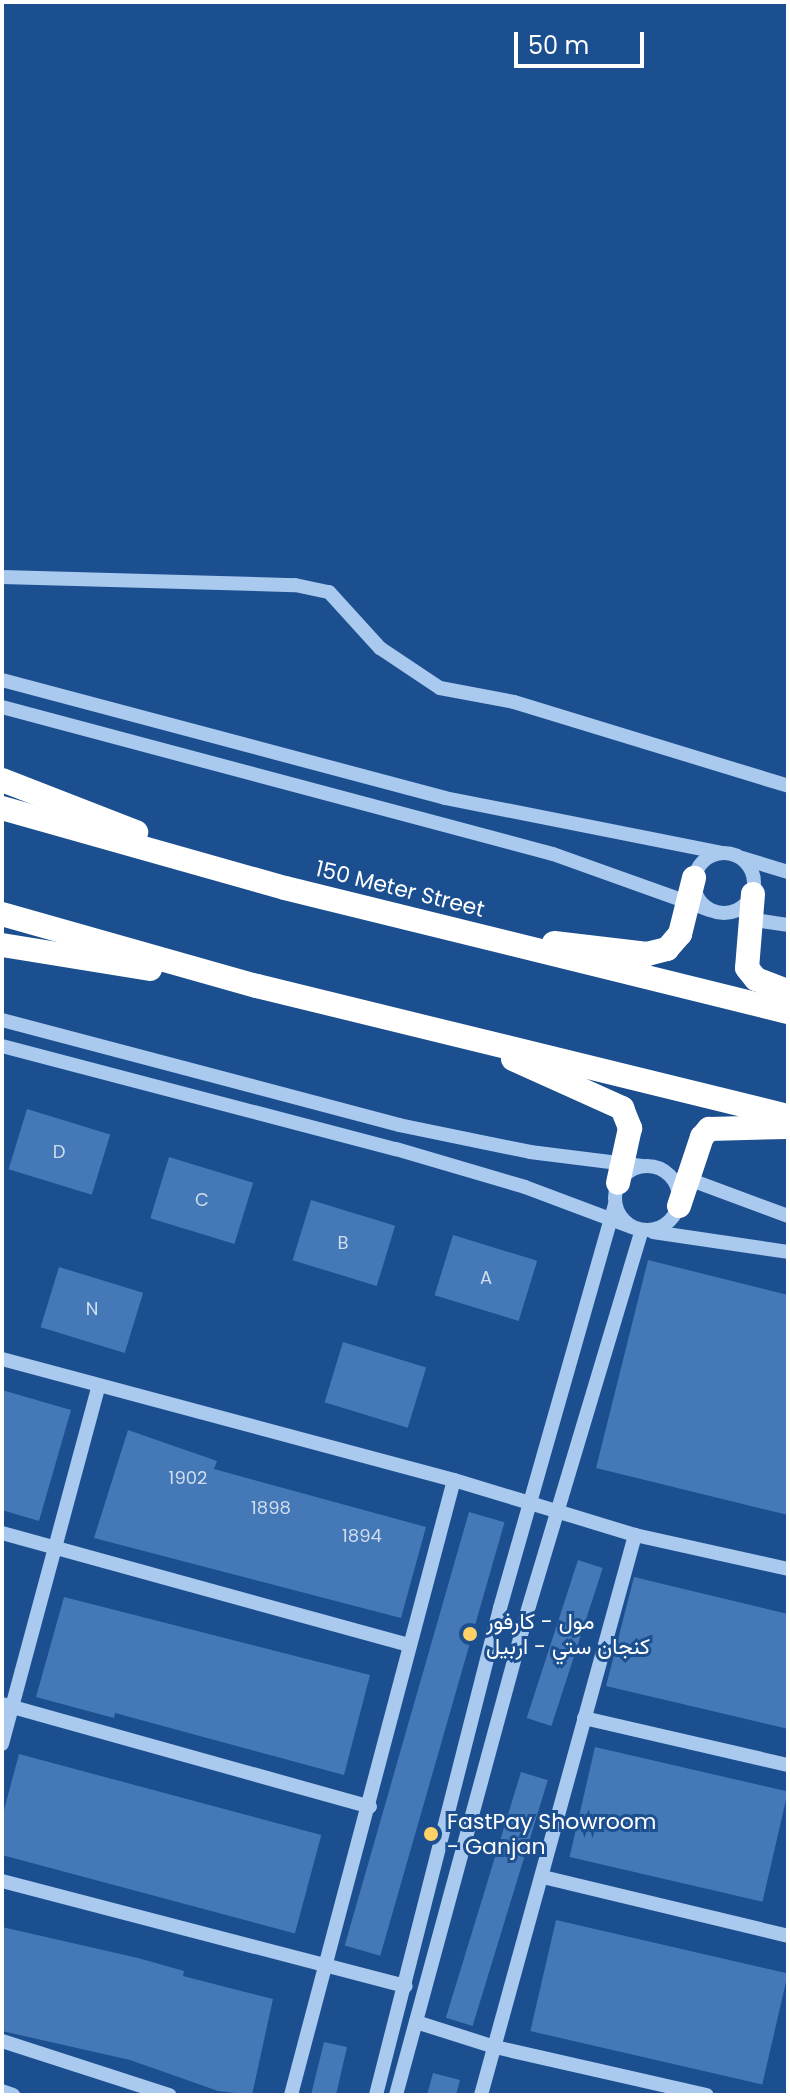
<!DOCTYPE html>
<meta charset="utf-8">
<style>
body{margin:0}
#map{position:relative;width:790px;height:2097px;overflow:hidden;background:#1b4f8f;font-family:Poppins,Vazirmatn,sans-serif}
div>[style]{position:absolute}
[style*='--x']{left:calc(var(--x)*1px);top:calc(var(--y)*1px);width:calc(var(--w)*1px);rotate:calc(var(--a)*1deg)}
.building>*{inset:0;background:#4478b7;transform-origin:0 0}
.minor>*{height:14px;margin:-7px;padding:0 7px;transform-origin:7px;border-radius:7px;background:#a9c9ee}
.minor>.ring{margin:-7px;padding:0;box-sizing:content-box;background:none;border:14px solid #a9c9ee;border-radius:50%}
.highway>*{height:24px;margin:-12px;padding:0 12px;transform-origin:12px;border-radius:12px;background:#fff}
.dots>*{width:22px;height:22px;translate:-50% -50%;box-sizing:border-box;border:4px solid #1b4f8f;border-radius:50%}
span{translate:-50% -50%;white-space:nowrap;text-align:center;line-height:1.15;-webkit-text-stroke:6px #1b4f8f;paint-order:stroke}
.number-label{font-size:18px;color:#d0dded}
.number-label span{-webkit-text-stroke-width:0}
.street-label{font-size:22px;color:#fff}
.poi-label{font-size:22px;color:#fff}
.left{translate:0 -50%;text-align:left}
.frame{position:absolute;inset:0;border:4px solid #fff;pointer-events:none}
.scale{position:absolute;left:514px;top:32px;width:130px;height:36px;box-sizing:border-box;border:4px solid #fff;border-top:0;padding-left:10px;font-size:24px;line-height:28px;white-space:nowrap;color:#fff;-webkit-text-stroke:6px #1b4f8f;paint-order:stroke}
</style>
<div id="map">
<div class="building">
<i style="left:27px;top:1109px;width:87px;height:63px;rotate:17deg"></i>
<i style="left:169px;top:1157px;width:88px;height:64px;rotate:17deg"></i>
<i style="left:311px;top:1200px;width:88px;height:63px;rotate:17deg"></i>
<i style="left:453px;top:1235px;width:88px;height:63px;rotate:17deg"></i>
<i style="clip-path:polygon(648px 1260px,788px 1295px,788px 1515px,596px 1468px)"></i>
<i style="left:59px;top:1267px;width:88px;height:63px;rotate:17deg"></i>
<i style="left:343px;top:1342px;width:87px;height:63px;rotate:17deg"></i>
<i style="clip-path:polygon(2px 1390px,71px 1410px,39px 1521px,2px 1510px)"></i>
<i style="clip-path:polygon(128px 1430px,217px 1461px,214px 1469px,426px 1527px,401px 1618px,94px 1538px)"></i>
<i style="left:469px;top:1512px;width:37px;height:451px;rotate:16deg"></i>
<i style="left:578px;top:1560px;width:26px;height:166px;rotate:18deg"></i>
<i style="clip-path:polygon(634px 1577px,788px 1614px,788px 1729px,606px 1686px)"></i>
<i style="clip-path:polygon(64px 1597px,370px 1675px,344px 1775px,115px 1713px,114px 1718px,36px 1697px)"></i>
<i style="left:595px;top:1747px;width:198px;height:113px;rotate:13deg"></i>
<i style="left:19px;top:1754px;width:313px;height:102px;rotate:15deg"></i>
<i style="left:521px;top:1772px;width:28px;height:257px;rotate:17deg"></i>
<i style="left:556px;top:1920px;width:238px;height:114px;rotate:13deg"></i>
<i style="clip-path:polygon(2px 1927px,138px 1958px,184px 1971px,183px 1976px,273px 1999px,252px 2095px,218px 2091px,130px 2060px,2px 2031px)"></i>
<i style="clip-path:polygon(324px 2042px,347px 2047px,336px 2095px,311px 2095px)"></i>
<i style="clip-path:polygon(433px 2073px,460px 2080px,456px 2095px,427px 2095px)"></i>
</div>
<div class="minor">
<i style="--x:2;--y:577;--w:293;--a:1.6"></i>
<i style="--x:295;--y:585;--w:35;--a:12"></i>
<i style="--x:329;--y:592;--w:76;--a:47.7"></i>
<i style="--x:380;--y:648;--w:72;--a:33.7"></i>
<i style="--x:440;--y:688;--w:75;--a:10.7"></i>
<i style="--x:514;--y:702;--w:287;--a:17"></i>
<i style="--x:2;--y:680;--w:458;--a:14.9"></i>
<i style="--x:445;--y:798;--w:282;--a:11.2"></i>
<i style="--x:2;--y:707;--w:570;--a:14.94"></i>
<i style="--x:553;--y:854;--w:166;--a:19.7"></i>
<i class="ring" style="left:694px;top:853px;width:46px;height:46px"></i>
<i style="--x:742;--y:858;--w:48;--a:16.9"></i>
<i style="--x:747;--y:919;--w:41;--a:8.3"></i>
<i style="--x:2;--y:1020;--w:411;--a:14.8"></i>
<i style="--x:399;--y:1125;--w:134;--a:11.6"></i>
<i style="--x:530;--y:1152;--w:113;--a:7.1"></i>
<i style="--x:2;--y:1046;--w:407;--a:14.7"></i>
<i style="--x:396;--y:1149;--w:134;--a:16.4"></i>
<i style="--x:525;--y:1187;--w:116;--a:20.6"></i>
<i class="ring" style="left:615px;top:1166px;width:50px;height:50px"></i>
<i style="--x:683;--y:1177;--w:112;--a:20.4"></i>
<i style="--x:653;--y:1232;--w:136;--a:8.4"></i>
<i style="--x:2;--y:1359;--w:468;--a:15"></i>
<i style="--x:454;--y:1480;--w:189;--a:16.9"></i>
<i style="--x:635;--y:1535;--w:157;--a:12.5"></i>
<i style="--x:2;--y:1533;--w:422;--a:15.4"></i>
<i style="--x:2;--y:1704;--w:382;--a:15.6"></i>
<i style="--x:584;--y:1718;--w:209;--a:13"></i>
<i style="--x:2;--y:1744;--w:370;--a:-74.9"></i>
<i style="--x:543;--y:1877;--w:252;--a:13.5"></i>
<i style="--x:2;--y:1881;--w:417;--a:14.6"></i>
<i style="--x:416;--y:2022;--w:83;--a:17.6"></i>
<i style="--x:495;--y:2047;--w:217;--a:12.8"></i>
<i style="--x:2;--y:2041;--w:176;--a:17.9"></i>
<i style="--x:2;--y:2091;--w:12;--a:20"></i>
<i style="--x:291;--y:2095;--w:636;--a:-75.16"></i>
<i style="--x:376;--y:2095;--w:503;--a:-75.71"></i>
<i style="--x:500;--y:1608;--w:420;--a:-74.1"></i>
<i style="--x:396;--y:2095;--w:496;--a:-74.8"></i>
<i style="--x:526;--y:1616;--w:403;--a:-73.3"></i>
<i style="--x:481;--y:2095;--w:581;--a:-74.62"></i>
</div>
<div class="highway">
<i style="--x:2;--y:780;--w:144;--a:21.2"></i>
<i style="--x:2;--y:808;--w:294;--a:15.8"></i>
<i style="--x:285;--y:888;--w:518;--a:13.85"></i>
<i style="--x:753;--y:894;--w:74;--a:94.6"></i>
<i style="--x:747;--y:968;--w:14;--a:51"></i>
<i style="--x:756;--y:979;--w:34;--a:21"></i>
<i style="--x:2;--y:914;--w:265;--a:15.8"></i>
<i style="--x:257;--y:986;--w:547;--a:13.76"></i>
<i style="--x:554;--y:943;--w:94;--a:6.7"></i>
<i style="--x:647;--y:954;--w:21;--a:-14"></i>
<i style="--x:667;--y:949;--w:20;--a:-49"></i>
<i style="--x:680;--y:934;--w:58;--a:-76"></i>
<i style="--x:2;--y:945;--w:150;--a:9.2"></i>
<i style="--x:513;--y:1059;--w:120;--a:24.2"></i>
<i style="--x:622;--y:1108;--w:22;--a:68"></i>
<i style="--x:630;--y:1128;--w:56;--a:102.3"></i>
<i style="--x:679;--y:1206;--w:73;--a:-71.6"></i>
<i style="--x:702;--y:1137;--w:11;--a:-49"></i>
<i style="--x:709;--y:1129;--w:79;--a:-1.5"></i>
</div>
<div class="dots">
<i style="left:470px;top:1634px;background:#ffd166"></i>
<i style="left:431px;top:1834px;background:#ffd166"></i>
</div>
<div class="number-label">
<span style="left:59px;top:1152px">D</span>
<span style="left:202px;top:1200px">C</span>
<span style="left:343px;top:1243px">B</span>
<span style="left:486px;top:1278px">A</span>
<span style="left:92px;top:1309px">N</span>
<span style="left:188px;top:1478px">1902</span>
<span style="left:271px;top:1508px">1898</span>
<span style="left:362px;top:1536px">1894</span>
</div>
<div class="street-label">
<span style="left:400px;top:889px;rotate:14deg">150 Meter Street</span>
</div>
<div class="poi-label">
<span class="left" style="left:486px;top:1634px">مول - كارفور<br>كنجان ستي - اربيل</span>
<span class="left" style="left:447px;top:1834px">FastPay Showroom<br>- Ganjan</span>
</div>
<div class="frame"></div>
<div class="scale">50 m</div>
</div>
